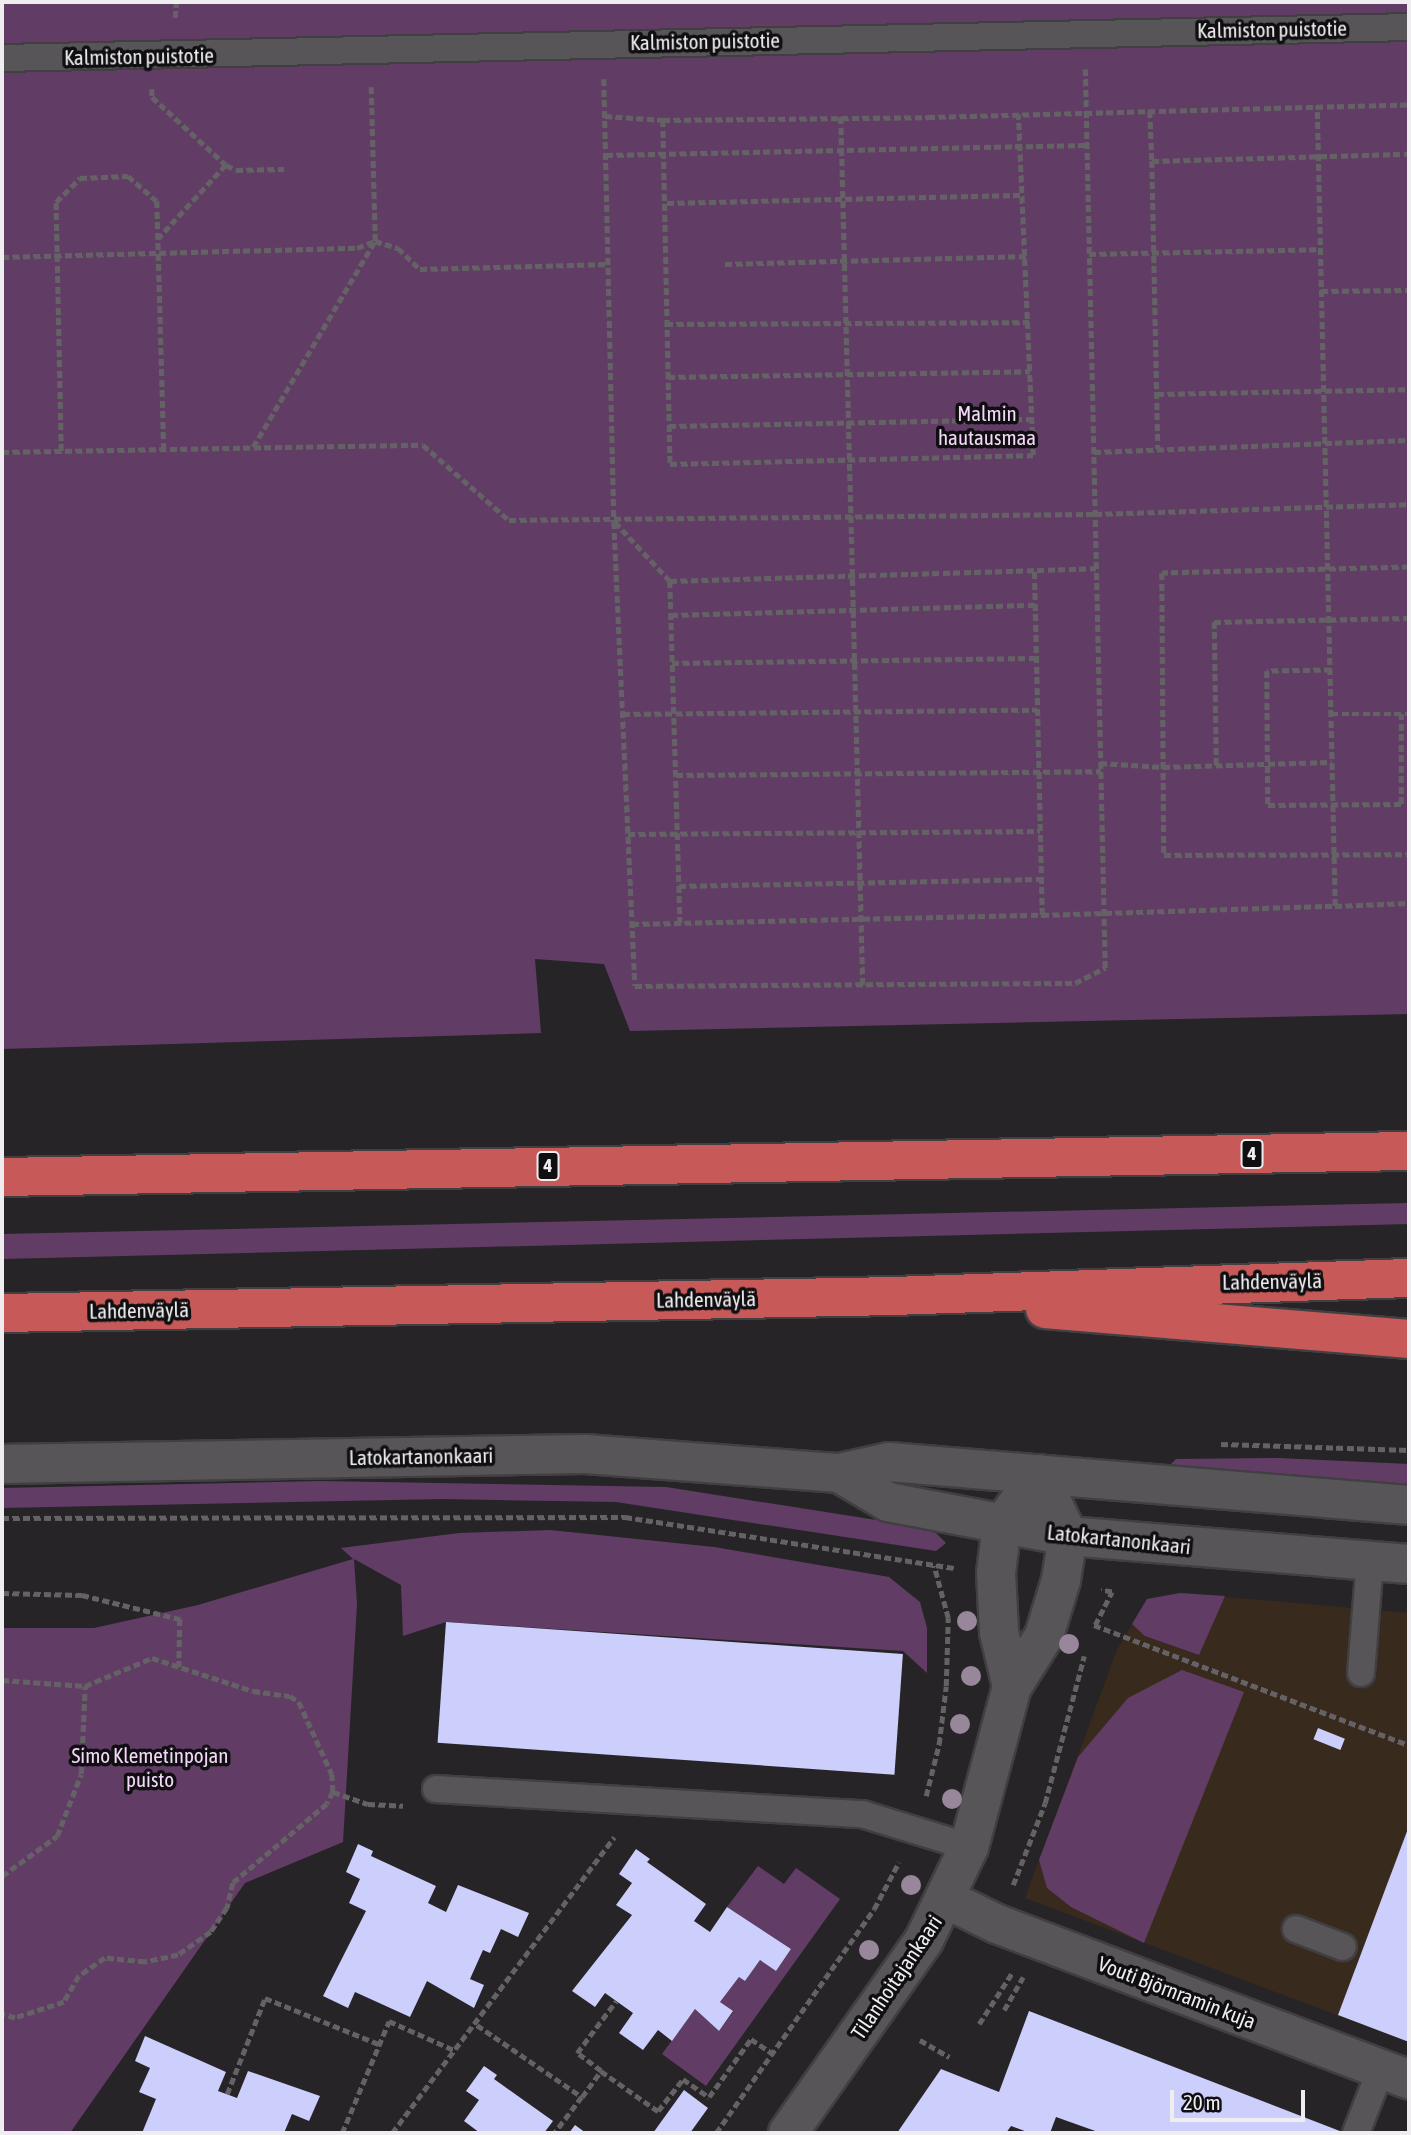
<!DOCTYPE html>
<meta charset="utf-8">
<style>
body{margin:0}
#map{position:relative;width:1411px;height:2135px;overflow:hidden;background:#272428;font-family:"Asap Condensed",sans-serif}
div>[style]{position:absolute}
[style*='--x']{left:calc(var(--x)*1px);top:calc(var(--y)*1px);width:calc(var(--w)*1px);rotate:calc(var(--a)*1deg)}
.commercial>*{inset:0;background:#382a1d}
.green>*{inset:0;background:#613d66}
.building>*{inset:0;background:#cccefb;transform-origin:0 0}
.path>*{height:4.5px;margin-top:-2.25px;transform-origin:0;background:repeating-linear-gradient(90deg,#656266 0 7px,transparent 0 10.5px)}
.roads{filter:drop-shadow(2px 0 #413f42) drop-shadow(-2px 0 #413f42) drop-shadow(0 2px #413f42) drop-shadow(0 -2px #413f42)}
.service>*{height:26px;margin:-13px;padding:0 13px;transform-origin:13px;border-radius:13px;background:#585559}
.minor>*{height:38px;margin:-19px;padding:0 19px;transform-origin:19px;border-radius:19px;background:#585559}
.tertiary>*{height:38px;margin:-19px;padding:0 19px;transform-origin:19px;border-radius:19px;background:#585559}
.motorway>*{height:38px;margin:-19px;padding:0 19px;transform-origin:19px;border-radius:19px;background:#c75a59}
.trees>*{width:20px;height:20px;margin:-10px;border-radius:50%;background:#98879b}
span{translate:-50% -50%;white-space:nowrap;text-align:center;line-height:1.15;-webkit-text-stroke:7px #0f0e10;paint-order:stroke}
.shield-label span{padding:2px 5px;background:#0f0e10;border:2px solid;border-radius:5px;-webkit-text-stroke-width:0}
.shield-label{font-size:19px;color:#f0edf0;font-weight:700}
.street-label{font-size:21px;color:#f0edf0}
.park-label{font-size:21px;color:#f5d8f9}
.frame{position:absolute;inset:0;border:4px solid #f0edf0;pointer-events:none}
.scale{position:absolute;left:1170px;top:2090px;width:135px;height:32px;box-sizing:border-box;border:4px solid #f0edf0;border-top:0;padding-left:9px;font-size:21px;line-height:24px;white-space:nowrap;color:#f0edf0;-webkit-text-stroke:5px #0f0e10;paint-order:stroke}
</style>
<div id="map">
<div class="commercial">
<i style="clip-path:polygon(1180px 1593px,1409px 1613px,1409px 2042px,1025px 1898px,1117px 1650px,1147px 1599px)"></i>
</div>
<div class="green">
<i style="clip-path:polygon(2px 2px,1409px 2px,1409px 1014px,630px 1031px,604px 964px,535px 959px,541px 1033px,2px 1049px)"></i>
<i style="clip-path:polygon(1409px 1203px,1409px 1224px,2px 1259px,2px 1234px)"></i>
<i style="clip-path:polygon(1278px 1458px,1409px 1464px,1409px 1488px,1169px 1466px,1176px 1459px)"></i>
<i style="clip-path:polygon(319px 1481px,666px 1487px,908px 1525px,936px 1533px,946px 1543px,936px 1551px,616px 1502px,442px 1499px,2px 1508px,2px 1488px)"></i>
<i style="clip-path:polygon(550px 1530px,714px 1547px,889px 1577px,920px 1602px,927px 1628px,927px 1673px,903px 1651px,446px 1622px,403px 1636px,401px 1585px,354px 1559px,357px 1604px,343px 1842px,245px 1883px,70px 2133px,2px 2133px,2px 1628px,94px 1628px,198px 1605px,353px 1559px,341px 1548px,459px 1533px)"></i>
<i style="clip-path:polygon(1180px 1593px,1225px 1596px,1199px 1655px,1145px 1636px,1132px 1624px,1147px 1599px)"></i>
<i style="clip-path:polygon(1182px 1670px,1244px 1692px,1144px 1943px,1071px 1907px,1047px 1888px,1039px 1860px,1078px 1757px,1128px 1698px)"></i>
<i style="clip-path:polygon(758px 1866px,784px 1884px,796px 1868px,840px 1899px,706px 2086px,662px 2054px,695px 2009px,719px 2031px,733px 2012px,720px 2002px,739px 1977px,745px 1981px,760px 1960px,776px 1971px,791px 1949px,727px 1907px)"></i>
</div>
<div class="building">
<i style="left:446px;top:1622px;width:458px;height:121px;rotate:4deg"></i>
<i style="left:1318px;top:1728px;width:29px;height:12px;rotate:22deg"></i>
<i style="clip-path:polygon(1409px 1826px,1409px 2042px,1338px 2015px)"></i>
<i style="clip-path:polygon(358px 1844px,373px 1851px,371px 1856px,436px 1886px,428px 1903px,446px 1912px,458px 1885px,529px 1913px,518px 1937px,501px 1929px,490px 1953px,483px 1950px,470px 1979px,484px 1985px,474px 2008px,427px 1981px,410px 2017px,355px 1992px,348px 2008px,323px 1996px,366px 1911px,349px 1903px,360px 1879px,346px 1872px)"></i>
<i style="clip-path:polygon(636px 1849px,650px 1859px,647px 1862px,706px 1904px,694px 1921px,710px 1932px,727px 1907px,791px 1949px,776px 1971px,760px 1960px,745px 1981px,739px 1977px,720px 2002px,733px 2011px,719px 2031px,695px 2009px,672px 2041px,658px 2030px,643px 2050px,619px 2033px,633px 2013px,605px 1993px,595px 2007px,572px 1991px,632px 1915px,616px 1905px,632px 1883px,619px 1874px)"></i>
<i style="clip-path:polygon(1029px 2011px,1345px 2133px,1101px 2133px,1056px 2117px,1050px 2133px,1030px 2133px,1011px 2126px,1006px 2133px,897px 2133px,941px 2069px,999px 2092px)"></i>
<i style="clip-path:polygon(145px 2036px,226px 2072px,218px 2091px,237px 2098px,248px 2071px,320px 2096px,309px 2121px,292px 2114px,284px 2133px,142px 2133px,156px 2099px,139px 2092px,150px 2068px,135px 2061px)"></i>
<i style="clip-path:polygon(484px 2066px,497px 2075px,494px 2079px,553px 2121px,544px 2133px,480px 2133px,464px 2121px,479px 2100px,466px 2091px)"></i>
<i style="clip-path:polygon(684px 2090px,708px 2108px,690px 2133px,653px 2133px)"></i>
<i style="clip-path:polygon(575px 2125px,586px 2133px,569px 2133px)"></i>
</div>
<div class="path">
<i style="--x:175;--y:18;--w:16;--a:-86"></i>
<i style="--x:604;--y:79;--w:443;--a:88.7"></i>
<i style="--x:614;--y:522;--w:464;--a:87.4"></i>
<i style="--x:635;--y:986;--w:440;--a:-0.4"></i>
<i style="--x:1075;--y:983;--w:34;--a:-27"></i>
<i style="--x:1105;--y:968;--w:899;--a:-91.27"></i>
<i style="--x:152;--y:89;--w:8;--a:90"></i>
<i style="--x:152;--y:97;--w:100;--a:42.6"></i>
<i style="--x:226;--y:165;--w:100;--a:132.6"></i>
<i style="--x:1150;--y:111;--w:50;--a:87.7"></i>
<i style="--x:1152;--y:161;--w:257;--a:-1.6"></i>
<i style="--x:605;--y:116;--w:58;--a:3.9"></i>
<i style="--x:663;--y:120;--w:265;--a:-0.6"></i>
<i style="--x:928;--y:117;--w:481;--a:-1.5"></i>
<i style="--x:841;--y:117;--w:868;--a:88.55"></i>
<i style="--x:663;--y:120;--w:344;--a:88.8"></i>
<i style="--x:670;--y:464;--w:363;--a:-1.4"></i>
<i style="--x:1033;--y:455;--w:341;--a:-92.5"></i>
<i style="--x:606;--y:155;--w:480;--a:-1.2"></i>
<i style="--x:1152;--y:161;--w:288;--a:88.8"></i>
<i style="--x:226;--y:165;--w:11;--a:27"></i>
<i style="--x:236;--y:170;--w:48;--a:-1.2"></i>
<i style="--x:667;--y:203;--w:357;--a:-1.3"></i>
<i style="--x:1089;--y:254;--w:231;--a:-1.2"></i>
<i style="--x:2;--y:257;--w:355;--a:-1.5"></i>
<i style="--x:357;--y:248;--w:19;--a:-21"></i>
<i style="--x:375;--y:241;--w:24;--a:17"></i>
<i style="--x:398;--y:248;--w:30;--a:44"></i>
<i style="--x:420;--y:269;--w:189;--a:-1.5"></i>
<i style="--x:725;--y:264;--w:301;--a:-1.5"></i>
<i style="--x:1321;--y:291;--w:88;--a:-0.7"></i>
<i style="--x:666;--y:324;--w:363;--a:-0.3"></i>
<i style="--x:668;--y:377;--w:362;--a:-0.9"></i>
<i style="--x:1157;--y:394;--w:252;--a:-1.1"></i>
<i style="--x:669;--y:426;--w:363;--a:-1.1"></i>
<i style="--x:253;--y:447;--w:239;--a:-59.4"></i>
<i style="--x:375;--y:241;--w:154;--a:-91.5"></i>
<i style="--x:61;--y:451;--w:249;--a:-91.2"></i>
<i style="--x:56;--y:202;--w:34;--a:-45"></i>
<i style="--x:80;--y:178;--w:48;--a:-2.4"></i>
<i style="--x:128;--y:176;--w:38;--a:41"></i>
<i style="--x:157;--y:201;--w:248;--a:88.4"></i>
<i style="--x:2;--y:452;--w:421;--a:-1"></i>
<i style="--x:423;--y:445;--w:114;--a:41.1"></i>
<i style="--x:509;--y:520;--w:586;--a:-0.59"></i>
<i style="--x:1095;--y:514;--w:314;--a:-1.8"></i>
<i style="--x:1094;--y:452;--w:315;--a:-2.2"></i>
<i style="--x:615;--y:522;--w:81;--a:47"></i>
<i style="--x:670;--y:581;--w:426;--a:-1.7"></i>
<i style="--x:1409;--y:567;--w:247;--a:178.6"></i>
<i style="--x:1162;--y:573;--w:282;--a:89.6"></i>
<i style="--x:1164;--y:855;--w:245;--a:-0.2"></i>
<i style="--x:670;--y:581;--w:342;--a:88.3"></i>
<i style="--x:671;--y:615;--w:364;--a:-1.6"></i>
<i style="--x:672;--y:663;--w:364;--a:-0.8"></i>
<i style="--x:1331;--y:670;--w:64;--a:179.1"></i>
<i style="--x:1267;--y:671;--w:134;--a:89.6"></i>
<i style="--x:1268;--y:805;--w:133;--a:-0.4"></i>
<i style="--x:1401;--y:804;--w:90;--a:-90"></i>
<i style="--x:623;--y:714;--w:414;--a:-0.6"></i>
<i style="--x:1331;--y:714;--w:78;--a:0"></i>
<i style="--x:1100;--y:763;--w:63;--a:3.6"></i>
<i style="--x:1163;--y:767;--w:169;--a:-1.7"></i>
<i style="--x:1216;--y:765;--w:143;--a:-90.8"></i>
<i style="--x:1214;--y:622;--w:195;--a:-1.2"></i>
<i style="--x:676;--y:775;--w:425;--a:-0.5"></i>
<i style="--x:628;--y:834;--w:412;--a:-0.4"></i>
<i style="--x:679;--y:886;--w:362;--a:-1.1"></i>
<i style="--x:1335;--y:906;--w:74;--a:-2.3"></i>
<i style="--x:1042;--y:915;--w:293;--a:-1.8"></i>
<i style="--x:1335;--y:906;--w:800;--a:-91.29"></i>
<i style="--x:632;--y:924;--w:410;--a:-1.3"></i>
<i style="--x:1042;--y:915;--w:345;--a:-91.3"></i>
<i style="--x:1221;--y:1444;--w:188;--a:1.8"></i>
<i style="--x:2;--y:1518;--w:623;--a:-0.09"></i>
<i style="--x:625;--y:1517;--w:333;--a:8.8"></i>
<i style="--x:2;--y:1593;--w:80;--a:1.4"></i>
<i style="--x:82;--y:1595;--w:101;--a:13.8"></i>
<i style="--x:180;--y:1619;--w:48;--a:91.2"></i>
<i style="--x:1094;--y:1625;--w:337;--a:20.9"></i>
<i style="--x:1095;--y:1625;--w:37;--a:-63"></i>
<i style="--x:1112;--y:1592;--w:11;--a:-170"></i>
<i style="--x:2;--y:1680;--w:83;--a:4.1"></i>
<i style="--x:85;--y:1686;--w:73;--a:-22.7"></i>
<i style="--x:152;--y:1658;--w:106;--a:18.1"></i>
<i style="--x:253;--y:1691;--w:37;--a:8"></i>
<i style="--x:290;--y:1696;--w:11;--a:34"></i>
<i style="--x:299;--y:1702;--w:79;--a:65.4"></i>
<i style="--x:332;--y:1774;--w:18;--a:87"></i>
<i style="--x:333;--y:1792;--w:13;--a:117"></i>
<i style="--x:327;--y:1804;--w:123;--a:140"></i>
<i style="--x:233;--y:1883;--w:26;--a:103"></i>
<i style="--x:227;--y:1908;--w:29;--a:124"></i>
<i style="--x:211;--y:1932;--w:40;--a:145.1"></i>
<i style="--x:178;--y:1955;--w:34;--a:168"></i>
<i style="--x:145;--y:1962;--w:40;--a:-174.3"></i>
<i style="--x:105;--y:1958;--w:32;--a:145"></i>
<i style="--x:79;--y:1976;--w:30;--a:120"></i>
<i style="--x:64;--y:2002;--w:52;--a:161.9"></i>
<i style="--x:15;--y:2018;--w:14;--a:-163"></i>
<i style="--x:333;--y:1792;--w:37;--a:19"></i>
<i style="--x:368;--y:1804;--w:35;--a:3"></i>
<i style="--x:926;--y:1796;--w:54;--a:-76"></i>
<i style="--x:939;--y:1744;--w:58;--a:-83.1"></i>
<i style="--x:946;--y:1686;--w:68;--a:-88.3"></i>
<i style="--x:948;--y:1618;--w:54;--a:-105.1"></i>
<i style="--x:2;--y:1876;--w:68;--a:-36"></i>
<i style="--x:57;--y:1836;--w:66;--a:-68.8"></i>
<i style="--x:81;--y:1774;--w:88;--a:-87.4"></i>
<i style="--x:1013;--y:1885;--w:88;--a:-68.7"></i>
<i style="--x:1045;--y:1803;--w:152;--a:-75.1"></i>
<i style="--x:1004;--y:2010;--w:38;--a:-60"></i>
<i style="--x:979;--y:2024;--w:61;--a:-57.1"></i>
<i style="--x:477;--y:2025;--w:127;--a:34.4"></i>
<i style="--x:582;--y:2097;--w:45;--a:126.9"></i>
<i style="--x:920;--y:2040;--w:34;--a:30"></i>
<i style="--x:601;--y:2071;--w:70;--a:35.1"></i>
<i style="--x:658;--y:2111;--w:41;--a:-52"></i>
<i style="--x:683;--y:2079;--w:32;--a:35"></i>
<i style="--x:709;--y:2097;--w:72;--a:-54.1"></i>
<i style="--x:751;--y:2039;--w:25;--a:34"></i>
<i style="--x:227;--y:2094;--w:103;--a:-68.4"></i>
<i style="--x:265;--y:1998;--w:123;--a:22"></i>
<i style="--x:582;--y:2097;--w:32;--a:-54"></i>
<i style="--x:601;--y:2071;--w:30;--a:-143"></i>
<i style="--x:577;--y:2053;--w:65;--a:-53.1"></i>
<i style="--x:342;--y:2133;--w:121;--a:-67.2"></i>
<i style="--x:389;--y:2021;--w:73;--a:24.1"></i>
<i style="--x:392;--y:2133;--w:370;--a:-53.1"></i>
<i style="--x:716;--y:2133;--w:274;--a:-54.8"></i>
<i style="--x:874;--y:1909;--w:53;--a:-62"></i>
</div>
<div class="roads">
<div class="service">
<i style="--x:2;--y:58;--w:1407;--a:-1.26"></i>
<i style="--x:1361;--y:1673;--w:113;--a:-85.4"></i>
<i style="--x:436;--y:1789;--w:427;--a:3.4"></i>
<i style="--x:862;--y:1814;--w:112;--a:17.1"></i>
<i style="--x:1296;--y:1929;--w:50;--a:21"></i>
<i style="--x:1356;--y:2133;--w:69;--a:-68.7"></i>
</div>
<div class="minor">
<i style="--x:946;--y:1899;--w:57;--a:26.1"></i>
<i style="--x:997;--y:1924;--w:441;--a:20.7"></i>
</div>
<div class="tertiary">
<i style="--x:2;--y:1464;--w:583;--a:-0.98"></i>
<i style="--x:585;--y:1454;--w:255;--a:4.3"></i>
<i style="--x:839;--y:1473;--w:51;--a:-12.4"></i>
<i style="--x:889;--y:1462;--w:522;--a:4.73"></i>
<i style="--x:839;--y:1473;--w:57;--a:30.6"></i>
<i style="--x:888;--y:1502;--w:183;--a:10.7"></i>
<i style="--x:1068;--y:1536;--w:342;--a:4.7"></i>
<i style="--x:1012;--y:1687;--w:57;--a:-103.3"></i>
<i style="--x:999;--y:1632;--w:59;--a:-92.9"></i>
<i style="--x:996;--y:1573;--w:48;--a:-82.9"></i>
<i style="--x:1002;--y:1525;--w:63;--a:-54"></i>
<i style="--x:788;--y:2133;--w:236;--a:-54.8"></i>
<i style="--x:924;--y:1940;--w:103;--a:-64.2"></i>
<i style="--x:969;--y:1847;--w:166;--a:-75"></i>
<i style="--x:1012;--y:1687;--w:60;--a:-57.9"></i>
<i style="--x:1044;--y:1636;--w:59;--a:-73.1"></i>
<i style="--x:1061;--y:1580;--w:45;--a:-81"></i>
<i style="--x:1068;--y:1536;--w:68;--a:-115.1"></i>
</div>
<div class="motorway">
<i style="--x:2;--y:1177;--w:1407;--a:-1.06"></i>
<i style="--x:1045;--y:1309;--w:365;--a:4.7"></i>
<i style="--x:2;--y:1313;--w:891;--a:-1.09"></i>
<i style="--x:893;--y:1296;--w:516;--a:-2"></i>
</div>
</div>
<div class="trees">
<i style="left:967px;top:1621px"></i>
<i style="left:1069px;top:1644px"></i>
<i style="left:971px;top:1676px"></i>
<i style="left:960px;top:1724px"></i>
<i style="left:952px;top:1799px"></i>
<i style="left:911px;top:1885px"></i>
<i style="left:869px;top:1950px"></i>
</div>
<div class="shield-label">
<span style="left:1252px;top:1154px">4</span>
<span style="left:548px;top:1166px">4</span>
</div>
<div class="street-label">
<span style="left:1272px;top:29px;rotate:-1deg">Kalmiston puistotie</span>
<span style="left:705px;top:41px;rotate:-1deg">Kalmiston puistotie</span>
<span style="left:139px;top:56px;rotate:-1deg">Kalmiston puistotie</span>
<span style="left:1272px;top:1281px;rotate:-1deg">Lahdenväylä</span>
<span style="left:706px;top:1299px;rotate:-1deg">Lahdenväylä</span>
<span style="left:139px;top:1310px;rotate:-1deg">Lahdenväylä</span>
<span style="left:421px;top:1456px;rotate:-1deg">Latokartanonkaari</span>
<span style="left:1119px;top:1539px;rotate:6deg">Latokartanonkaari</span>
<span style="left:896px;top:1977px;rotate:-56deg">Tilanhoitajankaari</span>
<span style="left:1177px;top:1992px;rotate:21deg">Vouti Björnramin kuja</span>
</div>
<div class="park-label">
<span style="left:987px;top:425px">Malmin<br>hautausmaa</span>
<span style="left:150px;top:1767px">Simo Klemetinpojan<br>puisto</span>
</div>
<div class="frame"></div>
<div class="scale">20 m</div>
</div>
